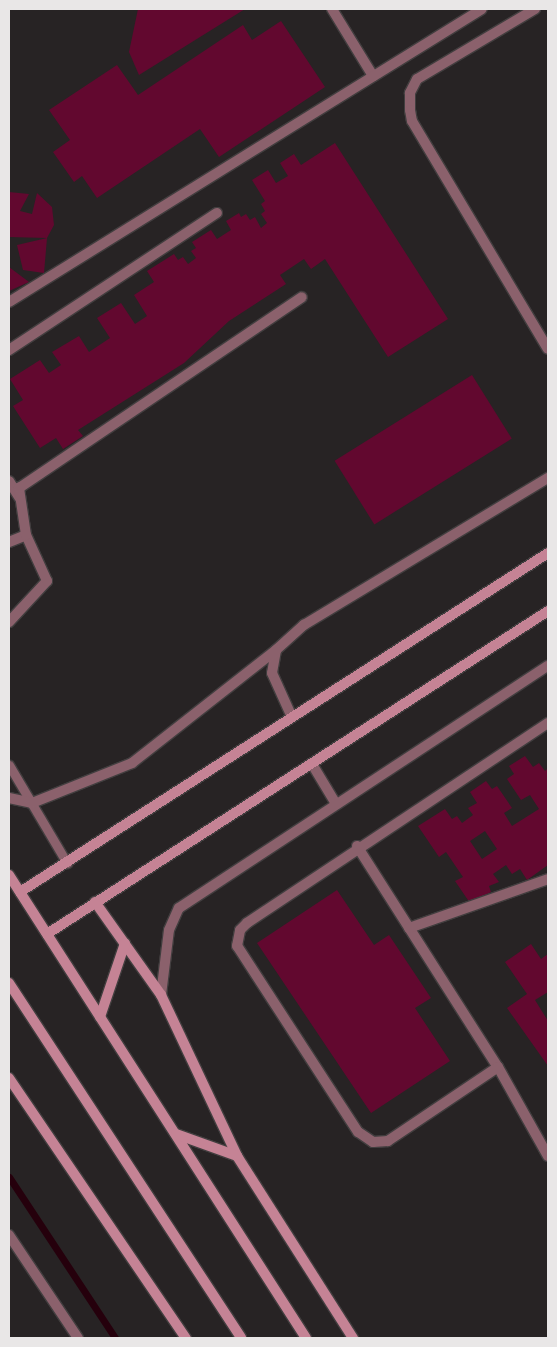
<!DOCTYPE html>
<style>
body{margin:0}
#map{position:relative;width:557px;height:1347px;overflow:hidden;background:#272324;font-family:"PT Sans",sans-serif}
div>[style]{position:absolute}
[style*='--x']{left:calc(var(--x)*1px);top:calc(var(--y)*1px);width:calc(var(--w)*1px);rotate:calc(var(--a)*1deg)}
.stream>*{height:7px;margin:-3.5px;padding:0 3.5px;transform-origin:3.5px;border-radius:3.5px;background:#25000c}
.building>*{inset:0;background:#62082f;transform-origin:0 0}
.roads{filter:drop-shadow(1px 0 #423e3f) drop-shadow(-1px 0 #423e3f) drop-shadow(0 1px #423e3f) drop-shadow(0 -1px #423e3f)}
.lane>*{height:9px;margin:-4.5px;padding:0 4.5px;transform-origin:4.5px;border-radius:4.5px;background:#8b616c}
.street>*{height:10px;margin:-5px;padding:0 5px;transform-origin:5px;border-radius:5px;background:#8b616c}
.secondary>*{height:10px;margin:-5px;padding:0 5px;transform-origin:5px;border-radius:5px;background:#c58395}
span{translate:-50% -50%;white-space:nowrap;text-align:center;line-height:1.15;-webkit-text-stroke:4px #0f0d0d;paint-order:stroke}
.frame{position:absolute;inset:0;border:10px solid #e9e7e7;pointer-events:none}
</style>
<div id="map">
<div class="stream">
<i style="--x:9;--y:1177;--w:193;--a:56.6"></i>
</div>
<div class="building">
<i style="clip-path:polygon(138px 9px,245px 9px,139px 75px,129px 52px)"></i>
<i style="clip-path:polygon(281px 21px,325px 87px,219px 157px,200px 129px,97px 198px,82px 176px,74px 182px,53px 152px,70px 140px,49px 110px,117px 65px,138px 95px,243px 25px,252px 40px)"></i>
<i style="clip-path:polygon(335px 143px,448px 319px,388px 357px,325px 259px,311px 269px,304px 259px,280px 275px,286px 284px,229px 321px,184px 363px,78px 430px,83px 436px,63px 449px,56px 438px,40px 448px,13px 406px,23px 400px,10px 379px,40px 360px,49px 373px,61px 365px,52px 352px,79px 336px,89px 352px,110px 338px,97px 318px,121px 303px,135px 324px,147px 316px,134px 295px,154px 282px,147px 271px,174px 254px,178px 260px,183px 257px,188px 264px,196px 258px,191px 251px,196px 248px,192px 242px,211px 230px,217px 239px,231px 230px,226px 221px,239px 213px,241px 217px,246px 214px,250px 220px,255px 217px,261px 228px,267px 223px,261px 214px,265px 211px,261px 204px,265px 201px,252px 180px,268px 170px,276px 183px,288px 176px,280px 163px,294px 154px,301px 165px)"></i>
<i style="clip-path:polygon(9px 192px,29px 194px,20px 211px,32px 214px,37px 193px,52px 207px,54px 225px,47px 238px,9px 237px)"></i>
<i style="clip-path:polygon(47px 238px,44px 273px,23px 270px,17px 245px)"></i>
<i style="clip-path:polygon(9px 267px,29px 282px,9px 291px)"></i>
<i style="left:472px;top:375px;width:75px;height:162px;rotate:58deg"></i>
<i style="clip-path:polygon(evenodd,525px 756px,533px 767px,539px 763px,545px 771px,548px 768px,548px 865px,527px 880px,520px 869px,512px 874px,506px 865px,493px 874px,499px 882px,489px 886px,491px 892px,470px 903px,455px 881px,463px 877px,446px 852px,439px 857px,418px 826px,445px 809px,452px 819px,457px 816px,462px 823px,473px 815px,468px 808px,477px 803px,470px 792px,486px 781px,492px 789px,497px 786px,512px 808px,504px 813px,512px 826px,539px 809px,530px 795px,521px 800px,507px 779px,514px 774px,509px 766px,525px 756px,485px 831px,497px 849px,482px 859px,470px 841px,485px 831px)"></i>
<i style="clip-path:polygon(337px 890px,374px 945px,389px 935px,431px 998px,415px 1008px,450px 1061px,371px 1113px,257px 943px)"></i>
<i style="clip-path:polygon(531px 944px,541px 959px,548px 954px,548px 992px,535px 1000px,548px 1021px,548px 1066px,507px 1008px,527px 994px,505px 962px)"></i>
</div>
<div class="roads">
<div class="lane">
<i style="--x:9;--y:765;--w:114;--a:59.4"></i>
</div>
<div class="street">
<i style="--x:332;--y:9;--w:79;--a:58.5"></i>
<i style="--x:535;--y:9;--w:137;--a:149.3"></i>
<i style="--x:417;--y:79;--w:16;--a:117"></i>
<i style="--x:410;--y:93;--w:17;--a:90"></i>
<i style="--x:410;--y:110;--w:11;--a:80"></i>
<i style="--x:412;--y:121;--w:265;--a:59.2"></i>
<i style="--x:9;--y:302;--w:556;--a:-31.78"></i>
<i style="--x:9;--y:350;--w:249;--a:-33.4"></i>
<i style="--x:9;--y:481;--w:19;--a:58"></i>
<i style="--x:9;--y:542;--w:18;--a:-22"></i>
<i style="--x:9;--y:622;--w:56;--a:-47.2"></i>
<i style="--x:47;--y:581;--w:51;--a:-114.5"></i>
<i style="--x:26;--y:535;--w:48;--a:-98.5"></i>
<i style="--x:19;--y:488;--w:341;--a:-34"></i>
<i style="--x:291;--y:715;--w:46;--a:-114.3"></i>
<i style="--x:272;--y:673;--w:23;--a:-80"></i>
<i style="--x:276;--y:650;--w:38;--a:-42"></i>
<i style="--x:304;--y:625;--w:285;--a:-31.1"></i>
<i style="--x:312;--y:764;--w:47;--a:59"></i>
<i style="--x:9;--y:798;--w:24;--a:12"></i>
<i style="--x:32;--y:803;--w:108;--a:-21.8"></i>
<i style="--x:132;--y:763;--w:183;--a:-38.1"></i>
<i style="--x:357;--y:846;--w:262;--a:57.5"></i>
<i style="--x:498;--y:1067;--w:102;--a:60.7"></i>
<i style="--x:409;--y:928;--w:147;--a:-19.4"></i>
<i style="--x:161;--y:995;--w:65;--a:-83"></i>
<i style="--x:169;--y:930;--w:24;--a:-66"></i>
<i style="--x:179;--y:908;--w:441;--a:-33.3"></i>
<i style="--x:498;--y:1067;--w:133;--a:146.1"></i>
<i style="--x:388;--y:1141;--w:15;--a:176"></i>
<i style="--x:373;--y:1142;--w:18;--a:-146"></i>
<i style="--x:358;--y:1132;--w:222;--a:-123"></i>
<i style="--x:237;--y:946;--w:16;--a:-79"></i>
<i style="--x:240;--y:930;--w:10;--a:-45"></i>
<i style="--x:247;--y:923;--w:361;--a:-33.6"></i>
<i style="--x:9;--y:1235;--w:124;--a:56.2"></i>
</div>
<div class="secondary">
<i style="--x:9;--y:875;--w:550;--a:57.32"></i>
<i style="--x:20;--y:892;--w:627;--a:-32.7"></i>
<i style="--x:95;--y:902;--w:114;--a:54.6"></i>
<i style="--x:161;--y:995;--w:178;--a:64.7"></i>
<i style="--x:237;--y:1156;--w:216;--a:57.5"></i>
<i style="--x:47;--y:934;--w:596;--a:-32.81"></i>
<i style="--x:9;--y:983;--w:424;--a:56.8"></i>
<i style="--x:100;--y:1017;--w:78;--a:-71.3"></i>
<i style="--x:9;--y:1078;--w:315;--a:55.8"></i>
<i style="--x:176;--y:1134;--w:65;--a:19.8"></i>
</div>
</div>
<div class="frame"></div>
</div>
